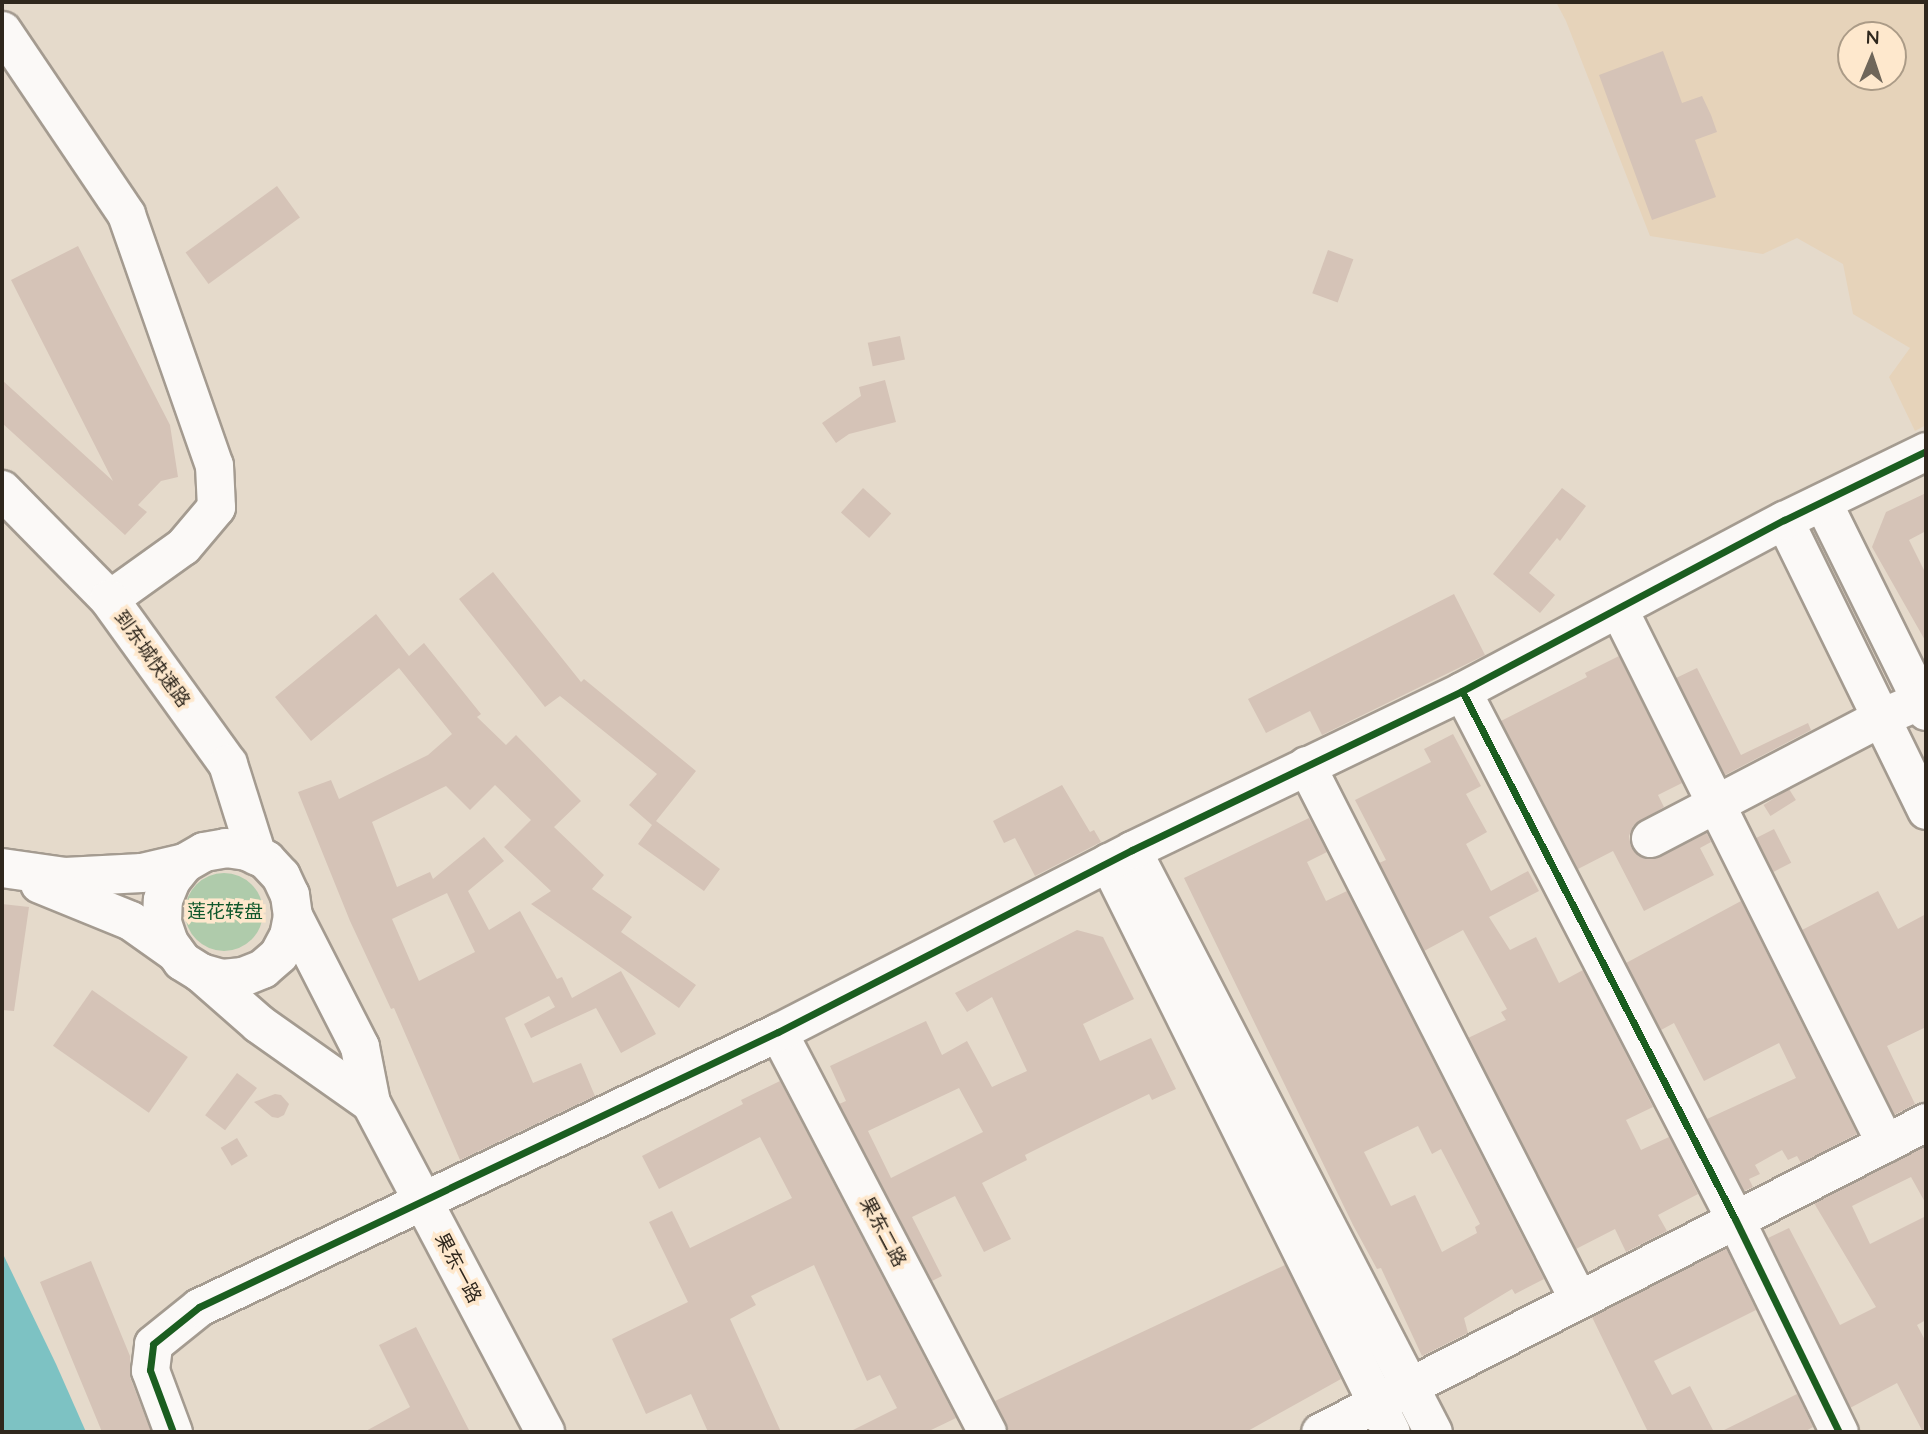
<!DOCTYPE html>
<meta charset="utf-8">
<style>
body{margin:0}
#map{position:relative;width:1928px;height:1434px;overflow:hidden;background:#e5dacb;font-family:Quicksand,"Noto Sans SC",sans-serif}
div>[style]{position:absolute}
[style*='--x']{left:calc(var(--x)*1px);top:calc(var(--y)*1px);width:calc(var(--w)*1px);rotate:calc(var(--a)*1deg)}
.built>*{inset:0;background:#e6d3ba}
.green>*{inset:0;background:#afcbab}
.round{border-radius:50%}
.water>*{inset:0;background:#7dc2c3}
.building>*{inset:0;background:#d5c3b7;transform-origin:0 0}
.roads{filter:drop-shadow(2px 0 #a49b90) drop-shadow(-2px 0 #a49b90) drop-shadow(0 2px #a49b90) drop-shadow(0 -2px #a49b90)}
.minor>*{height:37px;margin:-18.5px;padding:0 18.5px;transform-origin:18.5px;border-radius:18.5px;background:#fbf9f7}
.major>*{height:38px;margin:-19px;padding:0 19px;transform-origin:19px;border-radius:19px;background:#fbf9f7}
.cycleway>*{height:7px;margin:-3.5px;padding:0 3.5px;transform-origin:3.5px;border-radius:3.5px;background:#1b5e20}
span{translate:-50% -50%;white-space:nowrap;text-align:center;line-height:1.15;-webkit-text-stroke:7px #fee8cd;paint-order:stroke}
.street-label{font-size:19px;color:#2f271d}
.park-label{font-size:19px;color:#10582c}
.frame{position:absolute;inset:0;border:4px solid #2f271d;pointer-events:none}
.north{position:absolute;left:1837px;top:21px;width:70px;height:70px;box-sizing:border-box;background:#fee8cd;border:2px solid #ab9b87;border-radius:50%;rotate:2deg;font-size:19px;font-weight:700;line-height:28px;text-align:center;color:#2f271d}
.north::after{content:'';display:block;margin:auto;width:24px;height:32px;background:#6f665a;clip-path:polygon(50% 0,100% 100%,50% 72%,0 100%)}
</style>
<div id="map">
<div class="built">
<i style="clip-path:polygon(evenodd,1556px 2px,1926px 2px,1926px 425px,1915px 431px,1889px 377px,1910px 348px,1853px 314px,1843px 264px,1797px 238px,1763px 254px,1650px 236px,1566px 21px,1556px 2px,1851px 35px,1893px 35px,1893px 77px,1851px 77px,1851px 35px)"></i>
</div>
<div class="green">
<i class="round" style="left:185px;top:873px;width:78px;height:78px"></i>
</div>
<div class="water">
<i style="clip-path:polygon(2px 1252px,56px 1364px,86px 1432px,2px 1432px)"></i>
</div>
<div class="building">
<i style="clip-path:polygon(1663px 51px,1682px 103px,1702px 96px,1711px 115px,1717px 132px,1695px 140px,1716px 197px,1652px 220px,1599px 75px)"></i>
<i style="left:277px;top:186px;width:39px;height:113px;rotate:54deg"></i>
<i style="clip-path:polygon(78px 246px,170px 425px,178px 477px,161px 481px,138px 505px,147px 512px,125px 535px,2px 423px,2px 380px,113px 481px,11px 280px)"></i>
<i style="left:1328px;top:250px;width:27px;height:46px;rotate:20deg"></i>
<i style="left:900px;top:336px;width:24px;height:33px;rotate:78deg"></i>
<i style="clip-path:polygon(885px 380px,896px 422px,849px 434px,836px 443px,822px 423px,861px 396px,859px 387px)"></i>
<i style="left:863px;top:488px;width:38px;height:33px;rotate:42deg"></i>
<i style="clip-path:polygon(1562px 488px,1586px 506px,1560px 541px,1557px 538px,1529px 573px,1555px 595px,1540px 613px,1493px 574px)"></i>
<i style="clip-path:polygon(1926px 493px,1926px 531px,1909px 540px,1926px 574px,1926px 642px,1872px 547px,1886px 512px)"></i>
<i style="clip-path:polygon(493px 572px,581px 682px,584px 679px,696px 771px,656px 821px,720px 869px,704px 891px,638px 844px,652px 825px,629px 805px,657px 774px,560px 696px,545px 707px,459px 599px)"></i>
<i style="clip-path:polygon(1454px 594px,1485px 655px,1322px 735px,1310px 711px,1266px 733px,1248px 699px)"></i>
<i style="clip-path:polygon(evenodd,376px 614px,409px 656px,424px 643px,481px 714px,477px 717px,506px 745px,516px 735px,581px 801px,554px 827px,604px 875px,592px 889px,632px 917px,621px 932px,696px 985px,679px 1008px,531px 904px,551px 891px,504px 847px,531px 820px,495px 785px,470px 810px,446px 786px,372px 822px,397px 887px,430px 872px,433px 879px,484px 837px,504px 861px,468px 891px,489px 930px,520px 911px,557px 979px,562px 977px,572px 998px,621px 971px,656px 1034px,621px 1053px,596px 1008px,531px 1038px,524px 1024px,555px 1007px,549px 996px,505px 1018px,533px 1083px,581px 1063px,595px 1096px,460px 1160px,394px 1008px,391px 1009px,350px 921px,298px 792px,331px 780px,339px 799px,428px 755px,452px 734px,399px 668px,311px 741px,275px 697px,376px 614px,447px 893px,475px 952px,419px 981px,392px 919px,447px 893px)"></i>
<i style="clip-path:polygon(1619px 656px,1682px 783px,1658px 795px,1664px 807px,1633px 826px,1629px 836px,1631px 847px,1639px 856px,1650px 859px,1706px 832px,1711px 842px,1700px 848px,1714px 875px,1644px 911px,1613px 851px,1578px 869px,1501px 721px,1587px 677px,1585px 673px)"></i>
<i style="clip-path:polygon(1697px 668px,1741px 755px,1808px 723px,1811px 730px,1725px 775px,1676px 678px)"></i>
<i style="clip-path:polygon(1453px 734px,1481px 786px,1466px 794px,1487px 832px,1466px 844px,1491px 891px,1528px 871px,1539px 891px,1489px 917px,1510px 950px,1536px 937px,1559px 983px,1583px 970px,1653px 1107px,1626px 1120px,1641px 1150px,1669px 1137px,1698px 1194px,1658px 1215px,1667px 1231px,1626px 1252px,1615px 1229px,1576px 1249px,1468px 1038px,1506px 1020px,1501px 1012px,1507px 1009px,1463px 930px,1424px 951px,1379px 863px,1386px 860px,1355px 800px,1431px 762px,1424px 749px)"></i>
<i style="clip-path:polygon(1062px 785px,1090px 832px,1094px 830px,1101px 842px,1035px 876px,1015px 838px,1004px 843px,993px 821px)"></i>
<i style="left:1789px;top:789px;width:13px;height:30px;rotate:58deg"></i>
<i style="clip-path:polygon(evenodd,1309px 818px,1327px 852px,1307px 862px,1326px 901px,1347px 891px,1544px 1279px,1515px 1294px,1512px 1289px,1464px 1318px,1468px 1333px,1422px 1356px,1381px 1268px,1377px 1269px,1353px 1225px,1184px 878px,1309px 818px,1418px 1126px,1432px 1154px,1441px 1149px,1480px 1224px,1475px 1227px,1477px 1233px,1442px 1252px,1415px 1195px,1391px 1206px,1364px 1152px,1418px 1126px)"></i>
<i style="left:1774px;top:829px;width:38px;height:20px;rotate:63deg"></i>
<i style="clip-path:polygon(1878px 891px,1898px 929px,1926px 914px,1926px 1027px,1887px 1046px,1915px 1104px,1894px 1115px,1802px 930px)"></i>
<i style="clip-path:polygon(1741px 901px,1857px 1134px,1801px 1163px,1797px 1156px,1788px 1160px,1782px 1150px,1755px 1165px,1760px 1174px,1749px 1179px,1753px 1187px,1744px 1191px,1707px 1119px,1796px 1078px,1779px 1043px,1704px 1081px,1674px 1023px,1661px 1030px,1626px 963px)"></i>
<i style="clip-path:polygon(2px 904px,29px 907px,14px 1011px,2px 1010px)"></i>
<i style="clip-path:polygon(evenodd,1077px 930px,1103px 937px,1134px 999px,1083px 1024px,1100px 1061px,1151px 1038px,1176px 1089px,1152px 1100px,1149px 1094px,1077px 1129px,1025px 1155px,1027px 1160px,982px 1183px,1011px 1239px,984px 1252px,955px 1196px,912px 1217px,942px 1276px,932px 1281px,839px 1104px,846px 1101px,830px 1066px,926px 1021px,942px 1055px,967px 1041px,992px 1087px,1027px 1071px,992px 997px,967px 1012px,955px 993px,1077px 930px,959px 1088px,983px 1132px,891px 1178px,868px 1131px,959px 1088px)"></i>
<i style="left:92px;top:990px;width:117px;height:68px;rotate:35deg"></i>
<i style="left:237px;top:1073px;width:25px;height:53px;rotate:37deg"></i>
<i style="clip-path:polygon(780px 1081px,956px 1418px,927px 1432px,849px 1432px,897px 1408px,880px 1375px,867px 1381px,814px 1265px,751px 1296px,756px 1305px,730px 1319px,781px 1432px,708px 1432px,691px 1394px,646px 1414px,612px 1339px,688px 1302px,649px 1222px,672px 1211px,690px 1248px,792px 1198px,760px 1137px,659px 1189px,642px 1156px,743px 1104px,741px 1100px)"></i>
<i style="clip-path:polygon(275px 1094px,281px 1095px,289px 1104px,284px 1115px,278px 1118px,272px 1117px,254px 1102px)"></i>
<i style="left:237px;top:1138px;width:21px;height:19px;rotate:59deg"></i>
<i style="clip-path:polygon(1926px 1145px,1926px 1204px,1911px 1177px,1852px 1206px,1870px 1244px,1926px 1216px,1926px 1320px,1917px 1325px,1926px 1342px,1926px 1432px,1923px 1432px,1897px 1383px,1850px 1408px,1768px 1238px,1789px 1228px,1840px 1325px,1876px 1307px,1814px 1203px)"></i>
<i style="clip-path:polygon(1726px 1248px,1756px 1310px,1654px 1361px,1672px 1395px,1690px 1386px,1714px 1432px,1648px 1432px,1592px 1317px)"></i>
<i style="clip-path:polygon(91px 1261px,130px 1356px,130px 1377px,151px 1432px,102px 1432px,40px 1282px)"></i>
<i style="clip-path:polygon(1285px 1265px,1341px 1379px,1246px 1432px,1008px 1432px,995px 1401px)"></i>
<i style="clip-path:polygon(416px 1327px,470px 1432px,364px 1432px,410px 1407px,379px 1345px)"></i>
<i style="clip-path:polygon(1797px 1394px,1813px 1427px,1804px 1432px,1720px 1432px)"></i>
</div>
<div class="roads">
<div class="minor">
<i style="--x:2;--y:30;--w:222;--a:56"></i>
<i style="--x:126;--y:214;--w:266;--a:70.7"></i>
<i style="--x:214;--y:465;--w:42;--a:87.3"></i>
<i style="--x:216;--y:507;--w:51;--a:130.2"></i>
<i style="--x:183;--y:546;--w:91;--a:144.4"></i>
<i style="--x:1823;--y:503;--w:232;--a:63.7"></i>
<i style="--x:1784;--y:520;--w:323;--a:63.9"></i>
<i style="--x:1619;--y:610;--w:596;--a:63.48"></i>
<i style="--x:1462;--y:691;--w:594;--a:62.66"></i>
<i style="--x:1735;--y:1219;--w:237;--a:64"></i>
<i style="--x:1306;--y:765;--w:599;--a:63.01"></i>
<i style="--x:1650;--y:838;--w:261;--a:-27.6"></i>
<i style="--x:1881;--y:717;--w:43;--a:-23"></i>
<i style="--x:1132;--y:850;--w:655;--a:62.65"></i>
<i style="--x:1108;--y:862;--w:636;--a:63.6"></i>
<i style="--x:778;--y:1032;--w:451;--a:62.4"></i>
<i style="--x:173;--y:1432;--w:66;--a:-110.4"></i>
<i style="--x:150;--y:1370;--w:26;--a:-83"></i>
<i style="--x:153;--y:1344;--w:59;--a:-38.8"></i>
<i style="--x:199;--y:1307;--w:641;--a:-25.41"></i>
<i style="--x:778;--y:1032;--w:398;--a:-27.2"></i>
<i style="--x:1132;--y:850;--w:366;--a:-25.7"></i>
<i style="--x:1462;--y:691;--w:365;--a:-28"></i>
<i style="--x:1784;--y:520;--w:158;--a:-25.9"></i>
<i style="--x:1320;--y:1432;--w:681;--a:-27.09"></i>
</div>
<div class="major">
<i style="--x:2;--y:490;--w:153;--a:45.5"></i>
<i style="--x:109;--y:599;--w:203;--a:54.2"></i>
<i style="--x:228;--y:764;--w:96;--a:72.5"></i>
<i style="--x:2;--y:868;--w:64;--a:8.1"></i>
<i style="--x:65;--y:877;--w:77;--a:-3"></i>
<i style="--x:142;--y:873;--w:44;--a:-13.1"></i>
<i style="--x:185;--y:863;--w:22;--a:-30"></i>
<i style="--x:204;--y:852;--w:22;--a:-10"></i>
<i style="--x:226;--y:848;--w:21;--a:8"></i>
<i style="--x:247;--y:851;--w:21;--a:25"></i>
<i style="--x:266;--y:860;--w:22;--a:47"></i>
<i style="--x:281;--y:876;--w:21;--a:65"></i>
<i style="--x:290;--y:895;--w:21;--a:82"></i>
<i style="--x:293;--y:916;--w:20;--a:101"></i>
<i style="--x:289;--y:936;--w:21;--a:118"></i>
<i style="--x:279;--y:955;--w:21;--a:139"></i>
<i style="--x:263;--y:969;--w:22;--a:158"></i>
<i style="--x:243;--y:977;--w:21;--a:175"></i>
<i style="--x:222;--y:979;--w:22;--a:-164"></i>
<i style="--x:201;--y:973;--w:22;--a:-148"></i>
<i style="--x:182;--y:961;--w:22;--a:-126"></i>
<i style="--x:169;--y:943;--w:21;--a:-109"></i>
<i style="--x:162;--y:923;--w:23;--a:-88"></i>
<i style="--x:163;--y:900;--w:22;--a:-68"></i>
<i style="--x:171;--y:880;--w:22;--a:-51"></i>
<i style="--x:40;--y:884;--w:98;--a:22.1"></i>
<i style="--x:131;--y:921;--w:54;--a:35.2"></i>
<i style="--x:293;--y:916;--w:147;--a:62.9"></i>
<i style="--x:360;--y:1047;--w:57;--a:78.9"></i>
<i style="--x:371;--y:1103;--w:372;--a:62.1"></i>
<i style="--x:201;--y:973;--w:77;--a:41.3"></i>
<i style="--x:259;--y:1024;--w:137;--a:35.2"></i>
</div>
</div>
<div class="cycleway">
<i style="--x:1462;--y:691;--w:594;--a:62.66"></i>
<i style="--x:1735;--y:1219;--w:237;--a:64"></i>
<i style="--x:173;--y:1432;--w:66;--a:-110.4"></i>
<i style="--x:150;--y:1370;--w:26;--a:-83"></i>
<i style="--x:153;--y:1344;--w:59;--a:-38.8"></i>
<i style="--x:199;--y:1307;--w:641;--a:-25.41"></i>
<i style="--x:778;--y:1032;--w:398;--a:-27.2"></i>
<i style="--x:1132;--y:850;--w:366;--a:-25.7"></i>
<i style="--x:1462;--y:691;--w:365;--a:-28"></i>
<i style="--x:1784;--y:520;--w:158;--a:-25.9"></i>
</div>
<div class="street-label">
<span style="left:152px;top:659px;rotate:54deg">到东城快速路</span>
<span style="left:883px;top:1232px;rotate:62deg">果东二路</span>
<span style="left:458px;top:1268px;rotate:62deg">果东一路</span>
</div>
<div class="park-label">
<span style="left:225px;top:912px">莲花转盘</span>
</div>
<div class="frame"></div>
<div class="north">N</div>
</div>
